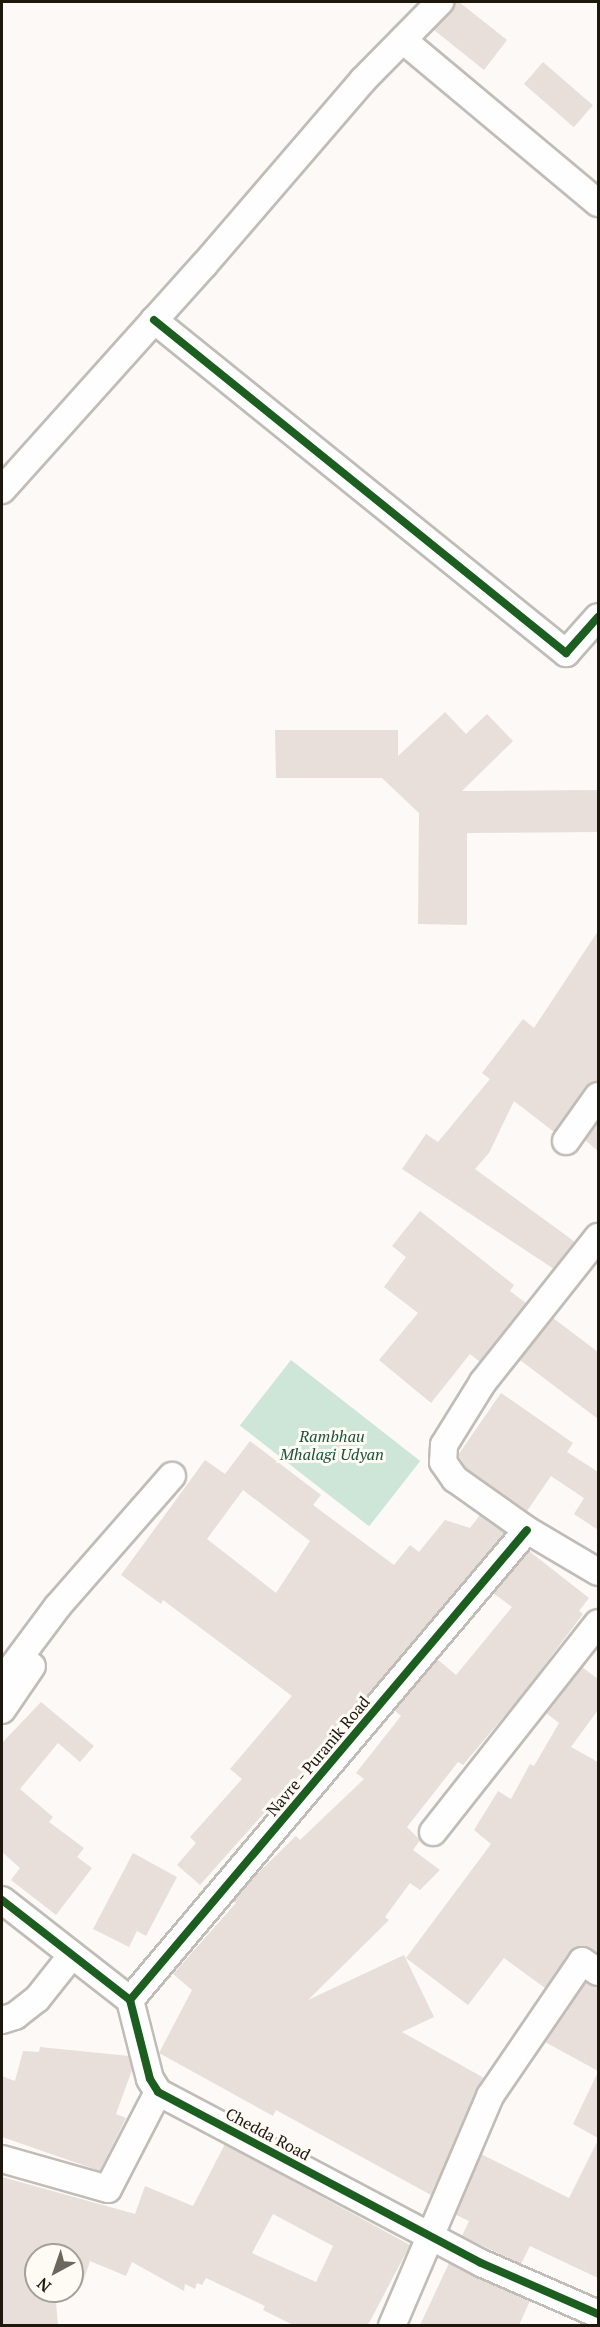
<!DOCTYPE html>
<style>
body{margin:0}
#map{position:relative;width:600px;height:2327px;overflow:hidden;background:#fcf9f6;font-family:"PT Serif",serif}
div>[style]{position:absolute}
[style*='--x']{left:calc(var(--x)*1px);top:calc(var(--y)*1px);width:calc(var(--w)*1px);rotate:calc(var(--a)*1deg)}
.green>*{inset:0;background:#cee6d7;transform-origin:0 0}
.building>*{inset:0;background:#e8dfda;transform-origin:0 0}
.roads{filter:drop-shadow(2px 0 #c1bcb6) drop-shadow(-2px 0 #c1bcb6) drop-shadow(0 2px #c1bcb6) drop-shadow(0 -2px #c1bcb6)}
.minor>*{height:26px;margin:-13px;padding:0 13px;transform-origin:13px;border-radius:13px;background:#fffefe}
.cycleway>*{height:8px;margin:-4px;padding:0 4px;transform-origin:4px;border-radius:4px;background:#1b5e20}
span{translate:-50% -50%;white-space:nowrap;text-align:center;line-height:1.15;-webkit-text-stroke:6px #fefaf4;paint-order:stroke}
.park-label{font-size:16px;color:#175138;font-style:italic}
.street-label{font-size:16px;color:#1d170c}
.frame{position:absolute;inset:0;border:3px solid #1d170c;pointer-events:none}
.north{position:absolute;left:24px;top:2243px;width:60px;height:60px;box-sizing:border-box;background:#fefaf4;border:2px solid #a49f97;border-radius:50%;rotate:220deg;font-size:16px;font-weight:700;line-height:24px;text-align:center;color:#1d170c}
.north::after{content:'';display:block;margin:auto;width:21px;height:27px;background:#6b665e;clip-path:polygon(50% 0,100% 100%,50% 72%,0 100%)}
</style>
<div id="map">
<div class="green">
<i style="left:291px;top:1360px;width:164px;height:83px;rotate:38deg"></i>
</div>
<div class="building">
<i style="clip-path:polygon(455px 2px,459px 2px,507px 40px,484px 70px,434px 30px,451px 12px)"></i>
<i style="left:543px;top:62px;width:66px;height:29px;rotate:41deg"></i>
<i style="clip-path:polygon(445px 712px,466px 734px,487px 714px,513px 741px,462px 791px,598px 790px,598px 832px,467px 833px,467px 925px,418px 924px,419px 813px,382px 778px,276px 778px,275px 730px,398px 730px,398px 756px)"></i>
<i style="clip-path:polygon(598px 931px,598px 1081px,586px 1087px,554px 1132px,514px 1101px,489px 1153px,475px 1169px,575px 1242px,554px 1269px,402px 1169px,426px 1134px,438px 1142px,490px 1079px,482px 1073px,523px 1019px,534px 1028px)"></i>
<i style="clip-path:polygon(598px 1121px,598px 1151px,585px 1140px)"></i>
<i style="clip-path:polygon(420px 1211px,514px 1285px,510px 1291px,526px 1303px,480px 1362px,470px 1354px,431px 1403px,379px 1360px,418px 1313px,384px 1287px,406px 1257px,392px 1246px)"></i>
<i style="clip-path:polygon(553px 1318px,598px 1352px,598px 1419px,520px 1360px)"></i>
<i style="clip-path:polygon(501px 1393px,573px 1443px,567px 1452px,598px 1472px,598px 1530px,574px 1514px,584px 1498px,551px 1476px,527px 1511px,466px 1468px,458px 1455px)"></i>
<i style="clip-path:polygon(evenodd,250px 1441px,321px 1495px,313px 1505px,394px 1565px,410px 1545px,419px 1552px,445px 1520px,470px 1528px,480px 1515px,505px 1533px,274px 1806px,272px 1804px,200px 1885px,177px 1865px,196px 1843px,190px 1837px,242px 1779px,230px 1769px,292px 1696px,163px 1600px,161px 1604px,121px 1575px,205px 1460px,225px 1474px,250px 1441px,243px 1490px,310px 1541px,276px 1593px,207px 1539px,243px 1490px)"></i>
<i style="clip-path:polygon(529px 1551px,589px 1598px,579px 1611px,583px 1614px,522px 1695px,463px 1765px,458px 1762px,407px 1827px,420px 1840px,413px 1850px,440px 1870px,420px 1890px,410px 1883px,385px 1917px,389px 1920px,308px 2000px,404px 1955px,434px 2017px,402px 2032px,484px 2078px,431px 2195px,276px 2110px,273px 2116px,159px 2053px,192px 1990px,173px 1974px,236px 1903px,233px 1901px,254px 1877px,296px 1836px,300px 1840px,364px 1779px,356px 1773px,401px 1716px,394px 1710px,437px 1659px,456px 1675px,512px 1607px,493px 1593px)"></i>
<i style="clip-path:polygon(582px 1667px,598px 1679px,598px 1710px,571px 1747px,598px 1762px,598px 1954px,584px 1946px,575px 1948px,545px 1988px,504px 1958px,468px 2005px,406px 1958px,491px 1844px,474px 1830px,498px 1791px,511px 1799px,530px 1764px,534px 1766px,559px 1723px,546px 1713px)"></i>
<i style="clip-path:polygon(41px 1702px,94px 1746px,80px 1762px,58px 1743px,20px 1789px,53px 1817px,49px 1822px,84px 1848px,77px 1857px,92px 1868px,56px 1915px,11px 1880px,20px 1868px,2px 1852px,2px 1743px)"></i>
<i style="clip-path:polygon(133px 1853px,177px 1877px,146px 1936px,137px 1931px,129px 1947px,93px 1929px)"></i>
<i style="clip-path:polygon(586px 1982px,598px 1987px,598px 2071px,545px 2042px)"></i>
<i style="clip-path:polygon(40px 2047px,129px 2056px,132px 2070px,116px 2114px,126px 2118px,100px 2171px,2px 2137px,2px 2076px,15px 2081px,23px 2051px,39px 2052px)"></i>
<i style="clip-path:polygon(598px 2072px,598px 2138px,573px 2124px)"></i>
<i style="clip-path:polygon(598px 2140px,598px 2278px,530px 2246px,521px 2264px,462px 2236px,469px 2221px,456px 2215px,481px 2154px,569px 2198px)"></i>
<i style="clip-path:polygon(evenodd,225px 2144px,410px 2245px,368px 2325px,293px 2325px,263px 2310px,265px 2306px,206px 2278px,202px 2285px,197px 2283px,195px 2289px,185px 2284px,184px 2291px,132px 2262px,126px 2276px,90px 2261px,82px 2285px,72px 2282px,72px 2255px,36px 2255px,36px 2291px,55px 2291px,58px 2325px,2px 2325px,2px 2177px,135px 2214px,145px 2186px,193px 2206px,225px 2144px,273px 2214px,333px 2246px,316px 2282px,252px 2253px,273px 2214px)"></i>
<i style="clip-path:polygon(449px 2263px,530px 2301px,519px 2325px,420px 2325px)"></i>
</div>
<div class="roads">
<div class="minor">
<i style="--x:403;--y:40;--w:254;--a:39.9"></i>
<i style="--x:154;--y:320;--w:530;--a:38.95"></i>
<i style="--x:566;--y:653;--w:48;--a:-48.4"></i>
<i style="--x:2;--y:490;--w:302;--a:-48.1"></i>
<i style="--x:204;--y:265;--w:244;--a:-49.3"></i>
<i style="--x:363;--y:80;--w:110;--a:-45.4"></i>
<i style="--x:566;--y:1141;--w:55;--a:-54.6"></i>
<i style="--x:598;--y:1237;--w:185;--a:128.4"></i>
<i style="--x:483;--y:1382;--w:74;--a:121.8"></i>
<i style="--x:444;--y:1445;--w:17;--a:93"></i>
<i style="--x:443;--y:1462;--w:21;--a:55"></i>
<i style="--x:455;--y:1479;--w:88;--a:35.3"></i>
<i style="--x:527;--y:1530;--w:82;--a:30.6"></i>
<i style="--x:2;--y:1681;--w:94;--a:-53.3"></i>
<i style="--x:58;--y:1606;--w:173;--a:-48.8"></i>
<i style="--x:2;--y:1710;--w:53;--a:-55.7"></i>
<i style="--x:433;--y:1832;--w:266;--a:-51.7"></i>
<i style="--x:2;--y:1900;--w:162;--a:38"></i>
<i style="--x:130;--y:2000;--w:81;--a:75.8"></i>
<i style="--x:150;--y:2079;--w:15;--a:58"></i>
<i style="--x:158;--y:2092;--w:365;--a:27.9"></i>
<i style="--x:481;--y:2263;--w:128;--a:23.6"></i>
<i style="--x:130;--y:2000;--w:615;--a:-49.81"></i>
<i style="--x:2;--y:2020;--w:14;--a:-17"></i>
<i style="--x:15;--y:2016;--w:28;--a:-38"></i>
<i style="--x:37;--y:1999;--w:56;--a:-51.5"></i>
<i style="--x:2;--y:2159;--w:110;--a:15.8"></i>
<i style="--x:108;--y:2189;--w:109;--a:-62.7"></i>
<i style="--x:392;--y:2326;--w:250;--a:-66.9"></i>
<i style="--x:490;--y:2096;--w:163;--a:-55.7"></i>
<i style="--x:582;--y:1961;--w:19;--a:35"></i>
</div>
</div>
<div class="cycleway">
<i style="--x:154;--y:320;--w:530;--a:38.95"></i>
<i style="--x:566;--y:653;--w:48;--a:-48.4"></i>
<i style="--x:2;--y:1900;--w:162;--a:38"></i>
<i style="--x:130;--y:2000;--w:81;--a:75.8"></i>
<i style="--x:150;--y:2079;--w:15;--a:58"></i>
<i style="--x:158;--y:2092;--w:365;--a:27.9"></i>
<i style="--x:481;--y:2263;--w:128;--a:23.6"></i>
<i style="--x:130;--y:2000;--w:615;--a:-49.81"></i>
</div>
<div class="park-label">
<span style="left:332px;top:1445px">Rambhau<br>Mhalagi Udyan</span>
</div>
<div class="street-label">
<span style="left:318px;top:1756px;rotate:-50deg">Navre - Puranik Road</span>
<span style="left:268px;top:2134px;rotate:28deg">Chedda Road</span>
</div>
<div class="frame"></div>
<div class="north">N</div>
</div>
